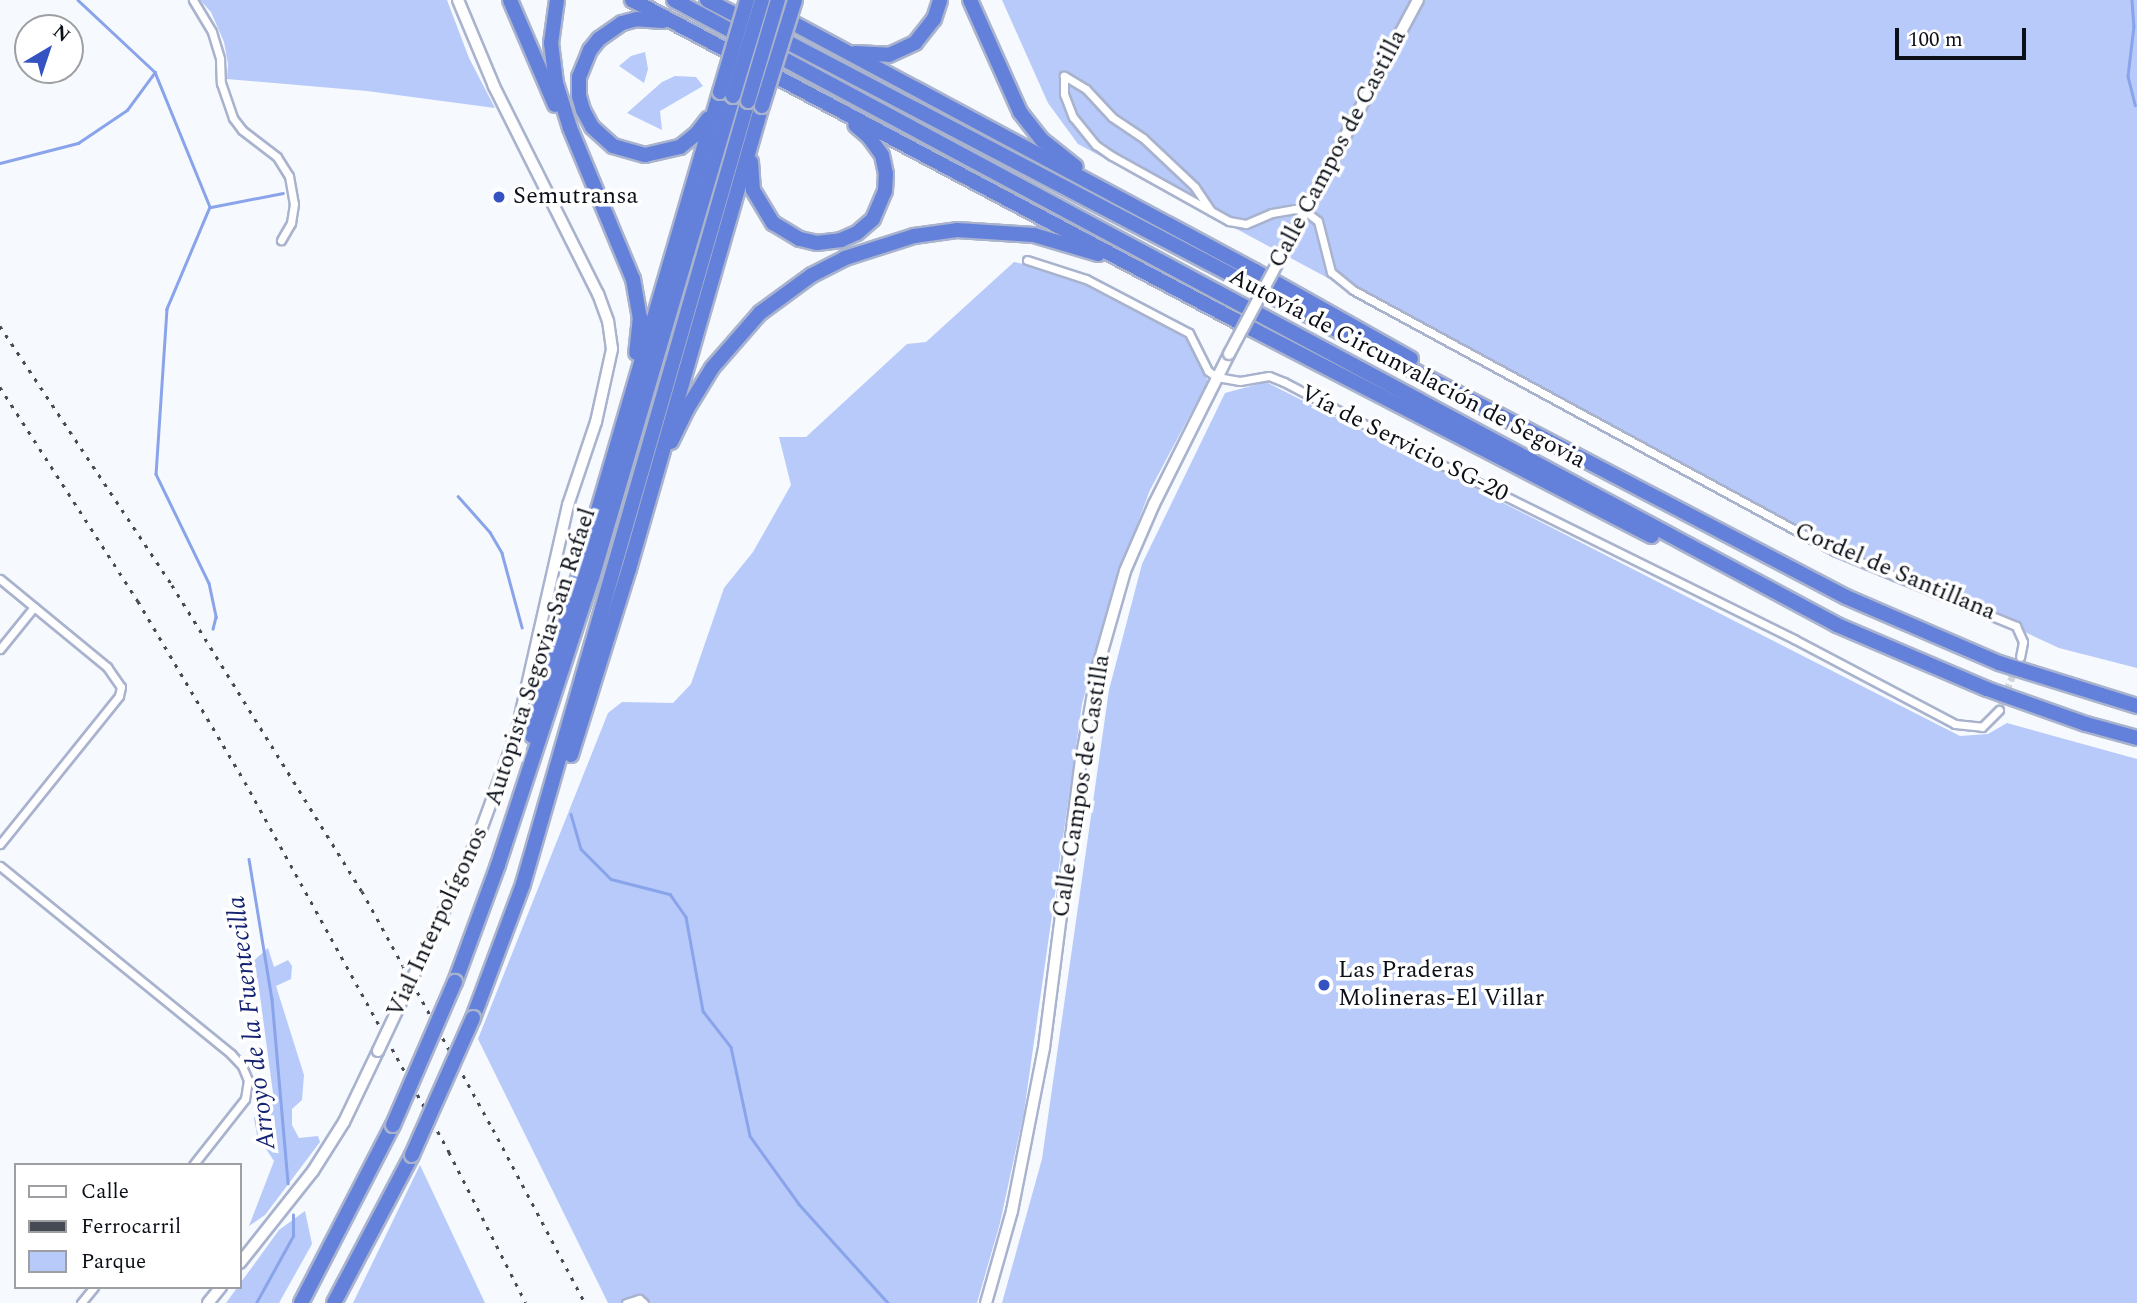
<!DOCTYPE html>
<meta charset="utf-8">
<style>
body{margin:0}
#map{position:relative;width:2137px;height:1303px;overflow:hidden;background:#f6f9fe;font-family:Spectral,serif}
div>[style]{position:absolute}
[style*='--x']{left:calc(var(--x)*1px);top:calc(var(--y)*1px);width:calc(var(--w)*1px);rotate:calc(var(--a)*1deg)}
.green>*{inset:0;background:#b7caf9}
.stream>*{height:2.5px;margin:-1.25px;padding:0 1.25px;transform-origin:1.25px;border-radius:1.25px;background:#89a4ea}
.minor-tunnel>*{height:7px;margin-top:-3.5px;transform-origin:0;background:repeating-linear-gradient(90deg,#d3d6dc 0 7px,transparent 0 10.5px)}
.roads{filter:drop-shadow(2px 0 #a9b3ce) drop-shadow(-2px 0 #a9b3ce) drop-shadow(0 2px #a9b3ce) drop-shadow(0 -2px #a9b3ce)}
.minor>*{height:7px;margin:-3.5px;padding:0 3.5px;transform-origin:3.5px;border-radius:3.5px;background:#fff}
.secondary>*{height:10px;margin:-5px;padding:0 5px;transform-origin:5px;border-radius:5px;background:#fff}
.motorway>*{height:14px;margin:-7px;padding:0 7px;transform-origin:7px;border-radius:7px;background:#6381da}
.rail>*{height:2.5px;margin-top:-1.25px;transform-origin:0;background:repeating-linear-gradient(90deg,#464a52 0 3.5px,transparent 0 10.5px)}
.bridges{filter:drop-shadow(2px 0 #a9b3ce) drop-shadow(-2px 0 #a9b3ce) drop-shadow(0 2px #a9b3ce) drop-shadow(0 -2px #a9b3ce)}
.secondary-bridge>*{height:10px;margin:-5px;padding:0 5px;transform-origin:5px;border-radius:5px;background:#fff}
.motorway-bridge>*{height:14px;margin:-7px;padding:0 7px;transform-origin:7px;border-radius:7px;background:#6381da}
.dots>*{width:19px;height:19px;translate:-50% -50%;box-sizing:border-box;border:4px solid #fff;border-radius:50%}
span{translate:-50% -50%;white-space:nowrap;text-align:center;line-height:1.15;-webkit-text-stroke:7px #fff;paint-order:stroke}
.street-label{font-size:24px;color:#0b0f18}
.poi-label{font-size:24px;color:#0b0f18}
.left{translate:0 -50%;text-align:left}
.water-label{font-size:26px;color:#132272;font-style:italic}
.legend{position:absolute;left:14px;top:1163px;width:228px;height:126px;box-sizing:border-box;background:#fff;border:2px solid #9d9fa3;margin:0;padding:9px 12px;list-style:none;font-size:21px;color:#0b0f18}
.legend li{display:flex;align-items:center;gap:14px;height:35px}
.legend b{width:35px;border:2px solid #9d9fa3}
.north{position:absolute;left:14px;top:14px;width:70px;height:70px;box-sizing:border-box;background:#fff;border:2px solid #9d9fa3;border-radius:50%;rotate:39deg;font-size:19px;font-weight:700;line-height:28px;text-align:center;color:#0b0f18}
.north::after{content:'';display:block;margin:auto;width:24px;height:32px;background:#3552c3;clip-path:polygon(50% 0,100% 100%,50% 72%,0 100%)}
.scale{position:absolute;left:1895px;top:28px;width:131px;height:32px;box-sizing:border-box;border:4px solid #0b0f18;border-top:0;padding-left:9px;font-size:21px;line-height:24px;white-space:nowrap;color:#0b0f18;-webkit-text-stroke:5px #fff;paint-order:stroke}
</style>
<div id="map">
<div class="green">
<i style="clip-path:polygon(200px 0,447px 0,469px 58px,495px 108px,367px 91px,227px 79px,228px 64px,224px 42px,211px 12px)"></i>
<i style="clip-path:polygon(1002px 0,2137px 0,2137px 668px,2059px 648px,1740px 499px,1078px 144px,1048px 103px)"></i>
<i style="clip-path:polygon(645px 52px,648px 69px,644px 83px,619px 66px,631px 56px)"></i>
<i style="clip-path:polygon(675px 76px,696px 77px,703px 86px,660px 111px,662px 130px,627px 113px,662px 82px)"></i>
<i style="clip-path:polygon(1014px 262px,1069px 273px,1165px 324px,1186px 339px,1208px 381px,1150px 490px,1113px 589px,1082px 704px,1024px 1112px,1000px 1223px,977px 1303px,608px 1303px,478px 1039px,608px 713px,622px 702px,673px 703px,691px 684px,724px 588px,753px 552px,791px 485px,779px 437px,806px 437px,907px 344px,926px 342px)"></i>
<i style="clip-path:polygon(1266px 382px,1960px 736px,1988px 734px,2007px 723px,2137px 759px,2137px 1303px,1002px 1303px,1042px 1159px,1109px 690px,1142px 564px,1225px 393px)"></i>
<i style="clip-path:polygon(268px 948px,274px 967px,288px 960px,292px 966px,291px 979px,276px 986px,304px 1075px,302px 1100px,292px 1109px,292px 1125px,299px 1138px,318px 1136px,320px 1142px,265px 1215px,249px 1226px,274px 1161px,257px 1135px,254px 1118px,273px 1093px,258px 981px,248px 966px)"></i>
<i style="clip-path:polygon(420px 1165px,485px 1303px,353px 1303px)"></i>
<i style="clip-path:polygon(305px 1211px,312px 1244px,279px 1303px,226px 1303px,279px 1230px)"></i>
</div>
<div class="stream">
<i style="--x:78;--y:0;--w:105;--a:43.1"></i>
<i style="--x:155;--y:72;--w:146;--a:67.8"></i>
<i style="--x:210;--y:207;--w:111;--a:112.9"></i>
<i style="--x:167;--y:309;--w:165;--a:93.8"></i>
<i style="--x:156;--y:474;--w:121;--a:64.1"></i>
<i style="--x:209;--y:583;--w:35;--a:78"></i>
<i style="--x:216;--y:617;--w:12;--a:104"></i>
<i style="--x:2132;--y:0;--w:26;--a:86"></i>
<i style="--x:2134;--y:26;--w:50;--a:96.8"></i>
<i style="--x:2128;--y:76;--w:30;--a:76"></i>
<i style="--x:0;--y:163;--w:81;--a:-14.4"></i>
<i style="--x:78;--y:143;--w:59;--a:-34"></i>
<i style="--x:127;--y:110;--w:47;--a:-53.6"></i>
<i style="--x:211;--y:207;--w:73;--a:-11"></i>
<i style="--x:458;--y:496;--w:48;--a:48.4"></i>
<i style="--x:490;--y:532;--w:24;--a:60"></i>
<i style="--x:502;--y:553;--w:77;--a:74.9"></i>
<i style="--x:571;--y:814;--w:36;--a:74"></i>
<i style="--x:581;--y:849;--w:42;--a:45"></i>
<i style="--x:611;--y:879;--w:61;--a:14.3"></i>
<i style="--x:670;--y:894;--w:28;--a:55"></i>
<i style="--x:686;--y:917;--w:96;--a:79.7"></i>
<i style="--x:703;--y:1011;--w:46;--a:52.1"></i>
<i style="--x:731;--y:1047;--w:91;--a:77.9"></i>
<i style="--x:750;--y:1136;--w:84;--a:54.2"></i>
<i style="--x:799;--y:1204;--w:133;--a:48"></i>
<i style="--x:249;--y:859;--w:142;--a:80.7"></i>
<i style="--x:272;--y:999;--w:185;--a:85"></i>
<i style="--x:256;--y:1303;--w:77;--a:-61.1"></i>
<i style="--x:293;--y:1236;--w:21;--a:-90"></i>
</div>
<div class="minor-tunnel">
<i style="--x:1999;--y:710;--w:46;--a:-68.4"></i>
</div>
<div class="roads">
<div class="minor">
<i style="--x:193;--y:0;--w:37;--a:59"></i>
<i style="--x:212;--y:32;--w:28;--a:73"></i>
<i style="--x:220;--y:59;--w:24;--a:88"></i>
<i style="--x:221;--y:83;--w:37;--a:71"></i>
<i style="--x:233;--y:118;--w:15;--a:53"></i>
<i style="--x:242;--y:130;--w:44;--a:37.6"></i>
<i style="--x:277;--y:157;--w:22;--a:58"></i>
<i style="--x:289;--y:176;--w:28;--a:80"></i>
<i style="--x:294;--y:204;--w:19;--a:99"></i>
<i style="--x:291;--y:223;--w:20;--a:120"></i>
<i style="--x:1211;--y:211;--w:29;--a:-124"></i>
<i style="--x:1195;--y:187;--w:71;--a:-136.7"></i>
<i style="--x:1143;--y:138;--w:37;--a:-146"></i>
<i style="--x:1112;--y:117;--w:38;--a:-133"></i>
<i style="--x:1086;--y:89;--w:26;--a:-149"></i>
<i style="--x:1064;--y:76;--w:18;--a:90"></i>
<i style="--x:1064;--y:94;--w:25;--a:69"></i>
<i style="--x:1073;--y:117;--w:36;--a:51"></i>
<i style="--x:1096;--y:145;--w:19;--a:35"></i>
<i style="--x:1112;--y:156;--w:134;--a:29.1"></i>
<i style="--x:1229;--y:221;--w:17;--a:10"></i>
<i style="--x:1246;--y:224;--w:28;--a:-23"></i>
<i style="--x:1272;--y:213;--w:22;--a:-10"></i>
<i style="--x:1294;--y:209;--w:11;--a:10"></i>
<i style="--x:1305;--y:211;--w:16;--a:38"></i>
<i style="--x:1318;--y:221;--w:53;--a:75.7"></i>
<i style="--x:1331;--y:272;--w:28;--a:39"></i>
<i style="--x:1353;--y:290;--w:547;--a:28.49"></i>
<i style="--x:1834;--y:551;--w:197;--a:22.4"></i>
<i style="--x:2016;--y:626;--w:17;--a:66"></i>
<i style="--x:2023;--y:642;--w:15;--a:101"></i>
<i style="--x:1027;--y:260;--w:62;--a:17.9"></i>
<i style="--x:1086;--y:279;--w:116;--a:27.7"></i>
<i style="--x:1189;--y:333;--w:42;--a:63.4"></i>
<i style="--x:1208;--y:371;--w:11;--a:34"></i>
<i style="--x:1217;--y:377;--w:23;--a:10"></i>
<i style="--x:1240;--y:381;--w:29;--a:-10"></i>
<i style="--x:1269;--y:376;--w:16;--a:22"></i>
<i style="--x:1284;--y:382;--w:178;--a:27.7"></i>
<i style="--x:1442;--y:465;--w:393;--a:26.3"></i>
<i style="--x:1794;--y:639;--w:182;--a:27.8"></i>
<i style="--x:1955;--y:724;--w:27;--a:6"></i>
<i style="--x:1982;--y:727;--w:24;--a:-45"></i>
<i style="--x:0;--y:579;--w:139;--a:39.4"></i>
<i style="--x:107;--y:667;--w:24;--a:55"></i>
<i style="--x:121;--y:687;--w:9;--a:103"></i>
<i style="--x:119;--y:696;--w:190;--a:128.8"></i>
<i style="--x:0;--y:649;--w:54;--a:-51"></i>
<i style="--x:0;--y:866;--w:298;--a:39.1"></i>
<i style="--x:231;--y:1054;--w:16;--a:47"></i>
<i style="--x:242;--y:1066;--w:15;--a:67"></i>
<i style="--x:248;--y:1080;--w:19;--a:99"></i>
<i style="--x:245;--y:1099;--w:84;--a:128.2"></i>
<i style="--x:81;--y:1303;--w:21;--a:-51"></i>
<i style="--x:626;--y:1303;--w:14;--a:-17"></i>
<i style="--x:639;--y:1299;--w:6;--a:39"></i>
</div>
<div class="secondary">
<i style="--x:1285;--y:249;--w:282;--a:-61.9"></i>
<i style="--x:428;--y:945;--w:118;--a:-65"></i>
<i style="--x:478;--y:838;--w:111;--a:-69.9"></i>
<i style="--x:516;--y:734;--w:235;--a:-77.2"></i>
<i style="--x:568;--y:505;--w:88;--a:-71.4"></i>
<i style="--x:596;--y:422;--w:75;--a:-77.6"></i>
<i style="--x:612;--y:349;--w:28;--a:-98"></i>
<i style="--x:608;--y:321;--w:29;--a:-110"></i>
<i style="--x:598;--y:294;--w:233;--a:-116.6"></i>
<i style="--x:494;--y:86;--w:93;--a:-112.7"></i>
<i style="--x:240;--y:1263;--w:117;--a:-51.6"></i>
<i style="--x:313;--y:1171;--w:58;--a:-57.7"></i>
<i style="--x:344;--y:1122;--w:79;--a:-64.4"></i>
<i style="--x:208;--y:1303;--w:21;--a:-51"></i>
<i style="--x:986;--y:1303;--w:96;--a:-74.2"></i>
<i style="--x:1012;--y:1211;--w:166;--a:-78.9"></i>
<i style="--x:1044;--y:1048;--w:289;--a:-82.7"></i>
<i style="--x:1081;--y:761;--w:97;--a:-79.9"></i>
<i style="--x:1098;--y:666;--w:99;--a:-74.1"></i>
<i style="--x:1125;--y:571;--w:73;--a:-66.6"></i>
<i style="--x:1154;--y:504;--w:168;--a:-63.4"></i>
</div>
<div class="motorway">
<i style="--x:510;--y:0;--w:114;--a:66.8"></i>
<i style="--x:557;--y:0;--w:43;--a:97.9"></i>
<i style="--x:551;--y:43;--w:40;--a:82.9"></i>
<i style="--x:556;--y:83;--w:47;--a:72.7"></i>
<i style="--x:570;--y:128;--w:164;--a:67.4"></i>
<i style="--x:633;--y:279;--w:39;--a:80"></i>
<i style="--x:640;--y:317;--w:36;--a:96"></i>
<i style="--x:632;--y:0;--w:702;--a:27.95"></i>
<i style="--x:1252;--y:329;--w:450;--a:27.4"></i>
<i style="--x:674;--y:0;--w:1320;--a:28.25"></i>
<i style="--x:1837;--y:625;--w:163;--a:23.1"></i>
<i style="--x:1987;--y:689;--w:105;--a:19.5"></i>
<i style="--x:2086;--y:724;--w:53;--a:15.4"></i>
<i style="--x:707;--y:0;--w:1286;--a:27.66"></i>
<i style="--x:1846;--y:597;--w:167;--a:23.3"></i>
<i style="--x:1999;--y:663;--w:145;--a:17.3"></i>
<i style="--x:970;--y:0;--w:123;--a:65.9"></i>
<i style="--x:1020;--y:112;--w:36;--a:52"></i>
<i style="--x:1042;--y:140;--w:43;--a:38.5"></i>
<i style="--x:765;--y:8;--w:556;--a:28.22"></i>
<i style="--x:1255;--y:271;--w:179;--a:29.4"></i>
<i style="--x:663;--y:21;--w:26;--a:-176"></i>
<i style="--x:637;--y:19;--w:16;--a:165"></i>
<i style="--x:622;--y:23;--w:28;--a:145"></i>
<i style="--x:599;--y:39;--w:14;--a:129"></i>
<i style="--x:590;--y:50;--w:29;--a:112"></i>
<i style="--x:579;--y:77;--w:19;--a:90"></i>
<i style="--x:579;--y:96;--w:15;--a:74"></i>
<i style="--x:583;--y:110;--w:19;--a:62"></i>
<i style="--x:592;--y:127;--w:28;--a:42"></i>
<i style="--x:613;--y:146;--w:33;--a:16"></i>
<i style="--x:645;--y:155;--w:36;--a:-13"></i>
<i style="--x:680;--y:147;--w:22;--a:-39"></i>
<i style="--x:697;--y:133;--w:18;--a:-52"></i>
<i style="--x:855;--y:53;--w:34;--a:3"></i>
<i style="--x:889;--y:55;--w:29;--a:-25"></i>
<i style="--x:915;--y:43;--w:31;--a:-52"></i>
<i style="--x:934;--y:19;--w:20;--a:-72"></i>
<i style="--x:751;--y:162;--w:28;--a:86"></i>
<i style="--x:753;--y:190;--w:39;--a:59"></i>
<i style="--x:773;--y:223;--w:31;--a:31"></i>
<i style="--x:800;--y:239;--w:17;--a:13"></i>
<i style="--x:817;--y:243;--w:24;--a:-7"></i>
<i style="--x:841;--y:240;--w:17;--a:-24"></i>
<i style="--x:857;--y:233;--w:21;--a:-41"></i>
<i style="--x:873;--y:219;--w:30;--a:-67"></i>
<i style="--x:885;--y:191;--w:17;--a:-87"></i>
<i style="--x:886;--y:174;--w:19;--a:-102"></i>
<i style="--x:882;--y:155;--w:22;--a:-126"></i>
<i style="--x:869;--y:137;--w:18;--a:-139"></i>
<i style="--x:671;--y:442;--w:37;--a:-64"></i>
<i style="--x:687;--y:409;--w:48;--a:-58.6"></i>
<i style="--x:712;--y:368;--w:73;--a:-48.9"></i>
<i style="--x:760;--y:313;--w:64;--a:-36.2"></i>
<i style="--x:812;--y:275;--w:37;--a:-27"></i>
<i style="--x:845;--y:258;--w:72;--a:-17.7"></i>
<i style="--x:914;--y:236;--w:43;--a:-7.9"></i>
<i style="--x:957;--y:230;--w:77;--a:3.7"></i>
<i style="--x:1034;--y:235;--w:67;--a:16.5"></i>
<i style="--x:532;--y:736;--w:671;--a:-73.73"></i>
<i style="--x:571;--y:755;--w:195;--a:-72.7"></i>
<i style="--x:629;--y:569;--w:482;--a:-74"></i>
<i style="--x:455;--y:982;--w:125;--a:-69.8"></i>
<i style="--x:498;--y:865;--w:302;--a:-71.9"></i>
<i style="--x:592;--y:578;--w:502;--a:-73.69"></i>
<i style="--x:473;--y:1018;--w:143;--a:-69.5"></i>
<i style="--x:523;--y:884;--w:815;--a:-73.97"></i>
<i style="--x:301;--y:1303;--w:200;--a:-62.7"></i>
<i style="--x:334;--y:1303;--w:167;--a:-62.2"></i>
</div>
</div>
<div class="rail">
<i style="--x:0;--y:326;--w:311;--a:56.4"></i>
<i style="--x:172;--y:585;--w:360;--a:58.2"></i>
<i style="--x:362;--y:891;--w:272;--a:61.2"></i>
<i style="--x:493;--y:1129;--w:197;--a:62.1"></i>
<i style="--x:0;--y:387;--w:255;--a:57.2"></i>
<i style="--x:138;--y:601;--w:210;--a:59.4"></i>
<i style="--x:245;--y:782;--w:423;--a:61.1"></i>
<i style="--x:449;--y:1152;--w:169;--a:63"></i>
</div>
<div class="bridges">
<div class="secondary-bridge">
<i style="--x:1229;--y:354;--w:119;--a:-61.9"></i>
<i style="--x:378;--y:1051;--w:117;--a:-64.7"></i>
</div>
<div class="motorway-bridge">
<i style="--x:720;--y:92;--w:96;--a:-73.6"></i>
<i style="--x:733;--y:96;--w:100;--a:-73.2"></i>
<i style="--x:748;--y:101;--w:105;--a:-73.5"></i>
<i style="--x:762;--y:106;--w:111;--a:-72.7"></i>
<i style="--x:393;--y:1125;--w:156;--a:-66.6"></i>
<i style="--x:412;--y:1155;--w:150;--a:-66"></i>
</div>
</div>
<div class="dots">
<i style="left:499px;top:197px;background:#3552c3"></i>
<i style="left:1324px;top:985px;background:#3552c3"></i>
</div>
<div class="street-label">
<span style="left:1338px;top:149px;rotate:-62deg">Calle Campos de Castilla</span>
<span style="left:1407px;top:369px;rotate:28deg">Autovía de Circunvalación de Segovia</span>
<span style="left:1404px;top:444px;rotate:27deg">Vía de Servicio SG-20</span>
<span style="left:1895px;top:572px;rotate:23deg">Cordel de Santillana</span>
<span style="left:541px;top:657px;rotate:-72deg">Autopista Segovia-San Rafael</span>
<span style="left:1082px;top:786px;rotate:-81deg">Calle Campos de Castilla</span>
<span style="left:438px;top:922px;rotate:-65deg">Vial Interpolígonos</span>
</div>
<div class="poi-label">
<span class="left" style="left:513px;top:197px">Semutransa</span>
<span class="left" style="left:1338px;top:985px">Las Praderas<br>Molineras-El Villar</span>
</div>
<div class="water-label">
<span style="left:252px;top:1023px;rotate:-97deg">Arroyo de la Fuentecilla</span>
</div>
<ul class="legend">
<li><b style="height:9px;background:#fff"></b>Calle</li>
<li><b style="height:9px;background:#464a52"></b>Ferrocarril</li>
<li><b style="height:19px;background:#b7caf9"></b>Parque</li>
</ul>
<div class="north">N</div>
<div class="scale">100 m</div>
</div>
